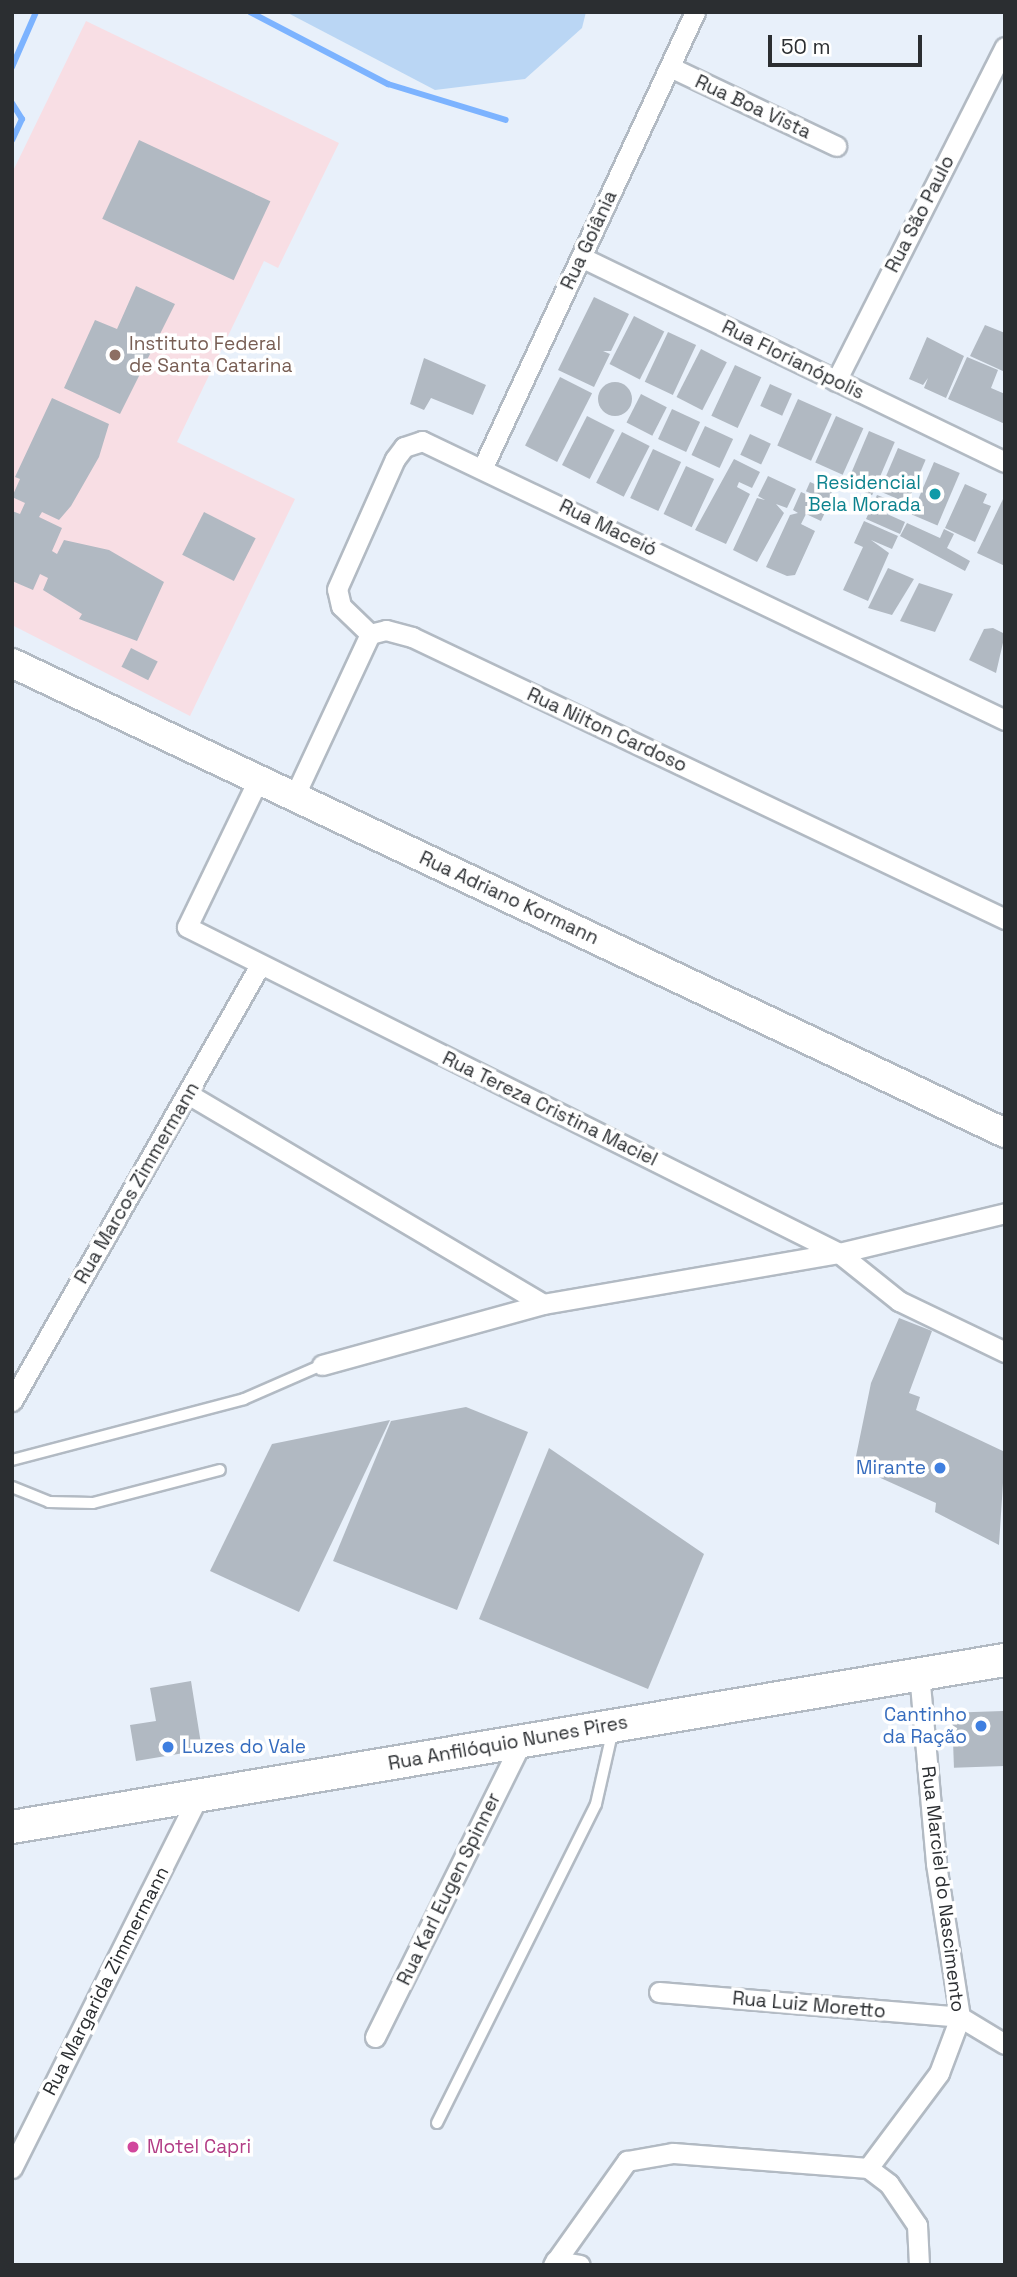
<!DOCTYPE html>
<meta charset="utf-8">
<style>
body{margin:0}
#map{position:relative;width:1017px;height:2277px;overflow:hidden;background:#e8f0fa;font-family:"Space Grotesk",sans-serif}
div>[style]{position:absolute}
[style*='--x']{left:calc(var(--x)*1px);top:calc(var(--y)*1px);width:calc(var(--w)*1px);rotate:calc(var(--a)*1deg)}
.education>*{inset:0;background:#f8dee4}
.green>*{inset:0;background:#bad6f4}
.stream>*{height:6px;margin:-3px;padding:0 3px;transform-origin:3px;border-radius:3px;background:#7cb3ff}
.building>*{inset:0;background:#b1b9c2;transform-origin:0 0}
.round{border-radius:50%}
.roads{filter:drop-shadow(2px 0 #b2bac3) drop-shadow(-2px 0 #b2bac3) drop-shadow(0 2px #b2bac3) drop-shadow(0 -2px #b2bac3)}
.lane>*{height:10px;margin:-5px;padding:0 5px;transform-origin:5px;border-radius:5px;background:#fff}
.street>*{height:19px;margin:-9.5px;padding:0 9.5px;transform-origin:9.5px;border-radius:9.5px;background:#fff}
.secondary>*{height:28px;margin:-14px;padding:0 14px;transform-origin:14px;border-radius:14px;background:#fff}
.primary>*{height:32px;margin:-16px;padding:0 16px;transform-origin:16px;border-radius:16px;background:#fff}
.dots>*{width:19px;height:19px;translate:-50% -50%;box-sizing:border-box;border:4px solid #fff;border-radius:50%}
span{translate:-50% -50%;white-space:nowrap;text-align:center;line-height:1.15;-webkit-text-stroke:7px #fff;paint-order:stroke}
.street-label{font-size:19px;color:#2b2e31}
.education-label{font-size:19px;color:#785e54}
.left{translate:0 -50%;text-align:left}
.culture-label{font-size:19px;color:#0d838f}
.right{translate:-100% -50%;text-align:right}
.shop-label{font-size:19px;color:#366cbe}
.hotel-label{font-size:19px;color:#b23c85}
.frame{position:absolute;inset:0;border:14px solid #2b2e31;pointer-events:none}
.scale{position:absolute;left:768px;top:35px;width:154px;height:32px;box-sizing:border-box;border:4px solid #2b2e31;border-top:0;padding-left:9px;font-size:21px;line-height:24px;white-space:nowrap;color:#2b2e31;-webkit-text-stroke:5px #fff;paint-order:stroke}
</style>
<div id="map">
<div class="education">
<i style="clip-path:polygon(86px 21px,339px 143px,278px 268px,264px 261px,177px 442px,295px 499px,190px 716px,12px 625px,12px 173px)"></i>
</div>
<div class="green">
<i style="clip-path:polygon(286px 12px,586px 12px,582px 28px,525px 79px,435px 90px)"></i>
</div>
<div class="stream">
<i style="--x:250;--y:12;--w:156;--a:27.6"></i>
<i style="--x:388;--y:84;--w:123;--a:17"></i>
<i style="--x:12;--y:67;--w:60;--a:-66.4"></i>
<i style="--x:12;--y:103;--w:19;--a:58"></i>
<i style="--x:22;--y:119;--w:23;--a:115"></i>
</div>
<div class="building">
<i style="left:139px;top:140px;width:145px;height:87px;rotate:25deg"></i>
<i style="clip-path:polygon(136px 286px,175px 304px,120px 414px,64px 388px,95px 320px,117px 329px)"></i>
<i style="clip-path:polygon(594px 297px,629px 314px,611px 351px,603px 351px,610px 354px,594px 387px,558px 370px)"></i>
<i style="left:634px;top:316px;width:34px;height:54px;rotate:27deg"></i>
<i style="clip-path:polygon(985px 325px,1005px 333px,1005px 372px,970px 356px)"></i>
<i style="left:668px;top:332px;width:31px;height:55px;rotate:25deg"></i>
<i style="clip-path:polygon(927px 337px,964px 356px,946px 398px,924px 388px,928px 378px,923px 385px,909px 379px)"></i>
<i style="left:701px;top:349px;width:29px;height:54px;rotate:27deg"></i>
<i style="clip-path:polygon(967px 357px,998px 370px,991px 388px,1005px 394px,1005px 424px,948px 399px)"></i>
<i style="clip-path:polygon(424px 358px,486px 385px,473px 415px,431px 398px,424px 410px,410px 404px)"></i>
<i style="left:735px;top:365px;width:29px;height:56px;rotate:25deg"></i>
<i style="left:560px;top:377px;width:36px;height:77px;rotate:27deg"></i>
<i class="round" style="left:598px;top:382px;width:34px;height:34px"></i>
<i style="left:770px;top:384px;width:24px;height:24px;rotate:24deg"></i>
<i style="left:641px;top:394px;width:29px;height:32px;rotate:27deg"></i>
<i style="clip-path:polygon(52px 398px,109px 424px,99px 457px,71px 506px,59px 520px,42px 512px,39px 517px,62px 528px,52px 551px,57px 554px,64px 540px,109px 550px,164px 582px,137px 641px,79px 619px,82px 614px,43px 590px,48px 578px,40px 574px,33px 590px,12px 581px,12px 511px,20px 514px,25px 503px,12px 497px,20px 479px,15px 477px)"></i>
<i style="left:798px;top:399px;width:37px;height:51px;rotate:24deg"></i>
<i style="left:672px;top:409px;width:31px;height:33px;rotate:25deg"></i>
<i style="left:587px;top:416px;width:31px;height:55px;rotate:27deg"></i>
<i style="left:836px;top:416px;width:30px;height:51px;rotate:24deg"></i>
<i style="left:705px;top:426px;width:31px;height:32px;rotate:25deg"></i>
<i style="left:869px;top:431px;width:28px;height:58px;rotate:23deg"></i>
<i style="left:622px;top:432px;width:31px;height:57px;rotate:27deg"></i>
<i style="left:750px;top:434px;width:23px;height:23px;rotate:25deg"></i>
<i style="left:898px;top:448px;width:30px;height:47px;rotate:23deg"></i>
<i style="left:653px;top:449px;width:31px;height:54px;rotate:25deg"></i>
<i style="clip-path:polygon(734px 459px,760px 472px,752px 488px,739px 482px,737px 487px,750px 494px,726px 544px,695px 530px)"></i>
<i style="left:934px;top:462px;width:28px;height:57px;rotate:23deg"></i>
<i style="left:686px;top:466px;width:31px;height:53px;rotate:25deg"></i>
<i style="clip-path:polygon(768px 476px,796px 489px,787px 508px,776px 504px,784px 513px,757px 562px,733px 550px,757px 498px,765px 500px,758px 496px)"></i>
<i style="left:810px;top:482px;width:24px;height:10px;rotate:24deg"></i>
<i style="clip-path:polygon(965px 484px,987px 494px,983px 503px,991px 506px,975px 542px,945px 528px)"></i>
<i style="clip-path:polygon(801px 492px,829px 504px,821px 521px,806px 514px,801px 524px,815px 531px,795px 575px,787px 576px,766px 567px,790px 515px,798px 513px,793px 510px)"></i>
<i style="clip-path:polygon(877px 495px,893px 501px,887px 514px,905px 522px,900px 534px,866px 519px)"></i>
<i style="clip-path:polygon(1005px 495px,1005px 566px,977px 553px)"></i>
<i style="left:204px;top:512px;width:58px;height:48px;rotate:27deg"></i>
<i style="clip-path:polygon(864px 521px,898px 536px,892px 549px,871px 540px,889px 553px,868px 601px,843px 590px,863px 547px,854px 543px)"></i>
<i style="clip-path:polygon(907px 523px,940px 538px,944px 529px,954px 534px,947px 548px,970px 561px,965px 571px,900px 536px)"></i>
<i style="clip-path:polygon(888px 568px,914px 579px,892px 615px,868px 608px)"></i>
<i style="clip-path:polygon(919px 583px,953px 594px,935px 632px,900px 621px)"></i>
<i style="clip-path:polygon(993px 628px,1005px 634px,996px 673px,969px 660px,984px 629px)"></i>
<i style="left:131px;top:648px;width:30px;height:21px;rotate:27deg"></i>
<i style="clip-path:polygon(899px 1318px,932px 1331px,909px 1393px,920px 1397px,916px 1410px,1005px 1452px,999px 1545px,935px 1512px,936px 1503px,854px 1466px,871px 1383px)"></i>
<i style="clip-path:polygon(466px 1407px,528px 1432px,457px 1610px,333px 1561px,391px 1421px)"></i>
<i style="clip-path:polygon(390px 1420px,299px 1612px,210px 1571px,272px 1444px)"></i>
<i style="clip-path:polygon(549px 1448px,704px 1554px,648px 1689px,479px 1619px)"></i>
<i style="clip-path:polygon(191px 1681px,202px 1750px,136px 1761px,130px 1725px,156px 1721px,150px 1688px)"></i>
<i style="left:1003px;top:1711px;width:55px;height:51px;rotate:88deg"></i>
</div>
<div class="roads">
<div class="lane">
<i style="--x:12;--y:1460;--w:240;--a:-14.7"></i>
<i style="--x:244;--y:1399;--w:85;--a:-23.6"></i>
<i style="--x:12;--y:1487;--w:40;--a:22"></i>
<i style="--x:49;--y:1502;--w:44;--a:1.3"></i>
<i style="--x:93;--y:1503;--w:131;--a:-14.6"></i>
<i style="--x:437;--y:2123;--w:356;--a:-63.5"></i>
<i style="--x:596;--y:1804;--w:77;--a:-77.2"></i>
</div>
<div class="street">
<i style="--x:670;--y:67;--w:184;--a:25.4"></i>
<i style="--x:581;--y:257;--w:471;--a:25.8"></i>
<i style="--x:836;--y:381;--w:374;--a:-63.2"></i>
<i style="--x:483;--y:467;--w:502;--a:-65.02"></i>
<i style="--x:370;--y:634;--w:40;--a:-136"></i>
<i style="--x:341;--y:606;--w:17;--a:-103"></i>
<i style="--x:337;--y:589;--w:142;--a:-66"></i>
<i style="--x:395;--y:459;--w:15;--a:-53"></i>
<i style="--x:404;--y:447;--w:19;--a:-18"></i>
<i style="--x:422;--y:441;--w:646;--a:25.57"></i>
<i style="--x:370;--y:634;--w:16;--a:-14"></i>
<i style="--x:386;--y:630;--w:27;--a:15"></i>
<i style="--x:412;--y:637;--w:657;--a:25.43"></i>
<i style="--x:258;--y:780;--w:163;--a:115.8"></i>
<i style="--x:187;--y:927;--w:729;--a:26.57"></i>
<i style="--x:839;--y:1253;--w:77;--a:38.7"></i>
<i style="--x:899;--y:1301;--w:118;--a:25.7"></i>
<i style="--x:294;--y:797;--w:180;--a:-65"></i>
<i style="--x:188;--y:1094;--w:412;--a:30.6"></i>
<i style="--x:322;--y:1365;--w:229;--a:-15.4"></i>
<i style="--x:543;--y:1304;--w:300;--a:-9.8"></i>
<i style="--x:839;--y:1253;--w:171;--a:-13.5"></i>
<i style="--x:12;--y:1401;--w:502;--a:-60.37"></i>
<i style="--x:659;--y:1992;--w:302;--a:4.7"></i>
<i style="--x:960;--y:2017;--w:52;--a:31"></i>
<i style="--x:375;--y:2037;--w:330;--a:-63.6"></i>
<i style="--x:12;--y:2168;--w:418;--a:-63.4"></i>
<i style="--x:868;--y:2168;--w:26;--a:37"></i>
<i style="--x:889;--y:2184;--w:50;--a:55.7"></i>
<i style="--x:917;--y:2225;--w:40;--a:87.1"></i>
<i style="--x:555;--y:2261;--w:25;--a:9"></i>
<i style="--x:553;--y:2265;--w:128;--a:-54.6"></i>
<i style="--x:627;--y:2161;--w:47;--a:-9.9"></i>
<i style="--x:673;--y:2153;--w:196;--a:4.4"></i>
<i style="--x:868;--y:2168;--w:119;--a:-53.2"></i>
<i style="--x:939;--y:2073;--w:60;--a:-69.4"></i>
<i style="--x:960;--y:2017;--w:156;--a:-98.9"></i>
<i style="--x:936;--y:1863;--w:190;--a:-95.1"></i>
</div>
<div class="secondary">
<i style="--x:12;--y:663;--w:1099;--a:25.33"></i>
</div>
<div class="primary">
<i style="--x:12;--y:1827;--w:1007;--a:-9.55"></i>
</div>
</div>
<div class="dots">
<i style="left:115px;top:355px;background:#8d6e63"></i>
<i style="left:935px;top:494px;background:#0f9aa8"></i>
<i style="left:940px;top:1468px;background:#3f7fe0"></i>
<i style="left:981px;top:1726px;background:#3f7fe0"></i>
<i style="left:168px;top:1747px;background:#3f7fe0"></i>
<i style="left:133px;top:2147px;background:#d1479c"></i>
</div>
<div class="street-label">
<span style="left:753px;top:107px;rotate:25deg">Rua Boa Vista</span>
<span style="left:920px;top:214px;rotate:-63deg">Rua São Paulo</span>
<span style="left:589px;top:240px;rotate:-65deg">Rua Goiânia</span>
<span style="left:793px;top:360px;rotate:26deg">Rua Florianópolis</span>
<span style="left:608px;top:528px;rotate:26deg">Rua Maceió</span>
<span style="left:607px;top:730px;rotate:25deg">Rua Nilton Cardoso</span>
<span style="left:509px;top:898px;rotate:25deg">Rua Adriano Kormann</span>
<span style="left:550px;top:1109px;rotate:26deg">Rua Tereza Cristina Maciel</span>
<span style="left:137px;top:1183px;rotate:-60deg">Rua Marcos Zimmermann</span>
<span style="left:508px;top:1743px;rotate:-10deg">Rua Anfilóquio Nunes Pires</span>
<span style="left:449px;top:1889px;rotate:-64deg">Rua Karl Eugen Spinner</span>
<span style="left:943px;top:1889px;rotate:83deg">Rua Marciel do Nascimento</span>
<span style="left:106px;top:1981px;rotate:-63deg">Rua Margarida Zimmermann</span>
<span style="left:809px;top:2005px;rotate:5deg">Rua Luiz Moretto</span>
</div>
<div class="education-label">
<span class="left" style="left:129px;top:355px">Instituto Federal<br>de Santa Catarina</span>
</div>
<div class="culture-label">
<span class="right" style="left:921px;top:494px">Residencial<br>Bela Morada</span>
</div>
<div class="shop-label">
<span class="right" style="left:926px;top:1468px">Mirante</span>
<span class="right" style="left:967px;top:1726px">Cantinho<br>da Ração</span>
<span class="left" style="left:182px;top:1747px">Luzes do Vale</span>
</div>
<div class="hotel-label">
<span class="left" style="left:147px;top:2147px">Motel Capri</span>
</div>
<div class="frame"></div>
<div class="scale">50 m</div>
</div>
